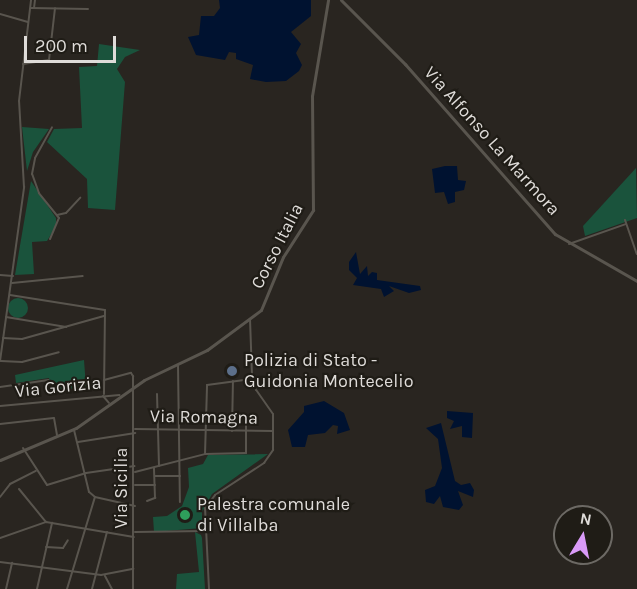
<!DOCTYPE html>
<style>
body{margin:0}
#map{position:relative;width:637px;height:589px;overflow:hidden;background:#292520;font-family:Karla,sans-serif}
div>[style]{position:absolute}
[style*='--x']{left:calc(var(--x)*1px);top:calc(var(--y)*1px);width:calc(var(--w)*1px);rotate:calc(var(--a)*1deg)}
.green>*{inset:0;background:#1a533c}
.round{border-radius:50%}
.water>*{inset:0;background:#001230}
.minor>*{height:2px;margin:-1px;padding:0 1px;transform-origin:1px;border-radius:1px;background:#59554e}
.tertiary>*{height:3px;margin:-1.5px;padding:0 1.5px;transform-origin:1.5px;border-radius:1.5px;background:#59554e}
.dots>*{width:16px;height:16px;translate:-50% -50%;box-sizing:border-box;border:3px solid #1f1c16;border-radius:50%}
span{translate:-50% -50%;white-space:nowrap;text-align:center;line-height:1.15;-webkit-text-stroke:4.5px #1f1c16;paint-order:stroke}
.street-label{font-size:18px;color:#dfdcd9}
.poi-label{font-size:18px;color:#dfdcd9}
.left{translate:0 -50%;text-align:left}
.north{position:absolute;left:553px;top:505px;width:60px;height:60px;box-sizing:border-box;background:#1f1c16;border:2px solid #6c6964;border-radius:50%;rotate:10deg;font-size:16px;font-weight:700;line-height:24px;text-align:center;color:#dfdcd9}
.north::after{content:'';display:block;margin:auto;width:21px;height:27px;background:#d99af7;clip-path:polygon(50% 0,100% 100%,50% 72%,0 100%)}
.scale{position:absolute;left:24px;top:36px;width:92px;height:27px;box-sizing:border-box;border:3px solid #dfdcd9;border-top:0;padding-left:8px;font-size:18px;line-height:21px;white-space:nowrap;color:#dfdcd9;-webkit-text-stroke:4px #1f1c16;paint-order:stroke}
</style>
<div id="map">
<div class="green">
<i style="clip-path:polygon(99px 44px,140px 50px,125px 57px,117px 69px,125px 82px,115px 210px,88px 208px,87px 179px,47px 142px,54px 129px,82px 128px,79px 67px,97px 66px)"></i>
<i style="clip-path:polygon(22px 127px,49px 129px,33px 152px,27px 171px)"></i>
<i style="clip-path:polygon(636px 168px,637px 218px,585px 236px,583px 226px)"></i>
<i style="clip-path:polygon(31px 181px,56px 218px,56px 226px,47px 241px,32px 242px,34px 274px,15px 275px)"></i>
<i class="round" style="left:8px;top:298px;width:20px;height:20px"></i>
<i style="clip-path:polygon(84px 360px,86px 387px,50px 391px,49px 378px,16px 383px,15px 375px)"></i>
<i style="clip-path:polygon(268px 454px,212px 494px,202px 512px,202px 528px,154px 532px,153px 517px,167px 516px,182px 506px,189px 487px,188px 468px,203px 464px,208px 455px)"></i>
<i style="clip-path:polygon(195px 532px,201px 535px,202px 538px,205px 589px,176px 589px,177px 574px,199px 572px)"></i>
</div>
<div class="water">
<i style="clip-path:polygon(219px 0,311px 0,311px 16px,291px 32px,301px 44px,296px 53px,302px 65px,299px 71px,286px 81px,266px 82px,250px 79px,253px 65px,236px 59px,236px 53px,229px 52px,225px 60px,196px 55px,188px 37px,199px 35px,201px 16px,214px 16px,220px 8px)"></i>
<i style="clip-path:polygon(445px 166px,457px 166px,458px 180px,466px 181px,464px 190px,455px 192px,455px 202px,448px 204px,444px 192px,435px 193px,432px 169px)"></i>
<i style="clip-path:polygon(356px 252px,360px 274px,367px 266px,368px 276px,372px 272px,377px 273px,377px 280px,420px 286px,421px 290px,409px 293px,389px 286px,394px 291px,384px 297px,381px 289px,353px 285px,357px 278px,349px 270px,349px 262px)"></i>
<i style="clip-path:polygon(324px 401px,344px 413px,350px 430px,337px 434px,338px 426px,333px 425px,325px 433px,308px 435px,305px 447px,292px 447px,288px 430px,304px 412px,304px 406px)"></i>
<i style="clip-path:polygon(447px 411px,473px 413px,472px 438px,462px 437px,462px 426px,450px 429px,454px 421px,447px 418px)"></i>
<i style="clip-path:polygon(441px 423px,455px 481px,461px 485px,470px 483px,474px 490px,473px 497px,458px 491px,463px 505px,459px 510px,443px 507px,440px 496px,434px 504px,426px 502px,425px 490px,435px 486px,442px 468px,438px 439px,426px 428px)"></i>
</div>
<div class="minor">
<i style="--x:31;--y:8;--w:57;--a:1"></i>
<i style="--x:34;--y:8;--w:8;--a:-83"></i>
<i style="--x:0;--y:14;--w:29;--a:16"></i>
<i style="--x:23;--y:64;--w:26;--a:-9"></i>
<i style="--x:49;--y:60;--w:52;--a:-83.4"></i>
<i style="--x:57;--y:215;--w:9;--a:-13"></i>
<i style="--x:66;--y:213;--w:21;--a:-47"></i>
<i style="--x:625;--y:220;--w:36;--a:71"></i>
<i style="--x:50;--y:239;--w:23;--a:-67"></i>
<i style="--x:59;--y:218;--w:32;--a:-129"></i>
<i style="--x:39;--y:193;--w:20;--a:-110"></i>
<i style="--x:32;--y:174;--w:16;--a:-79"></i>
<i style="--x:35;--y:158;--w:35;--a:-61"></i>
<i style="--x:569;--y:244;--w:60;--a:-19.3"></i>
<i style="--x:0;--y:275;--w:13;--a:4"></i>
<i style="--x:12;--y:283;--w:71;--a:-5.6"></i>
<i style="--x:10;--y:295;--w:96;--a:9"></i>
<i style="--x:105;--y:310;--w:84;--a:90.7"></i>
<i style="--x:6;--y:317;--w:61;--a:9.5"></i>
<i style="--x:3;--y:338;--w:19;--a:3"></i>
<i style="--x:22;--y:339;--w:85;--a:-15.7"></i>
<i style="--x:0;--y:361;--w:176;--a:-82.1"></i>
<i style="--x:24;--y:187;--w:86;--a:-93.3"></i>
<i style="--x:19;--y:101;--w:102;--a:-83.2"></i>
<i style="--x:1;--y:361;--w:21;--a:3"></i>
<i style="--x:22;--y:362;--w:38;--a:-15"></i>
<i style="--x:178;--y:365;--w:137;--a:89.2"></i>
<i style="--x:104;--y:380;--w:28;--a:-15"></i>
<i style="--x:131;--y:373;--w:4;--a:56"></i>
<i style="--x:133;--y:376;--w:213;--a:90"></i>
<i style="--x:0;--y:387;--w:49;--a:-8.3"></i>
<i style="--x:157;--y:394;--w:72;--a:88.4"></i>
<i style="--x:103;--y:396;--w:9;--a:49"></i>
<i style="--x:0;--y:406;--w:120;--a:-5.3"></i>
<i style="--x:0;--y:424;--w:54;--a:-6.3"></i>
<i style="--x:54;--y:418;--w:17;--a:80"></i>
<i style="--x:135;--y:429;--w:138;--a:0.8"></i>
<i style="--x:232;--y:431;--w:50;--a:-88.9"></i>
<i style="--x:78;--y:442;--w:58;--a:-9"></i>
<i style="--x:23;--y:448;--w:44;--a:57"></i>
<i style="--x:47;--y:485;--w:41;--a:-17.1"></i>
<i style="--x:86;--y:473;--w:49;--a:-8.1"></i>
<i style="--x:205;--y:454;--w:69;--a:-88.3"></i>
<i style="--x:207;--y:385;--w:45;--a:-7.6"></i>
<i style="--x:135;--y:472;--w:72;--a:-14.4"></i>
<i style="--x:205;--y:454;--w:41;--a:-1.4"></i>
<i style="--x:246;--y:453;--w:29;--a:-90"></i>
<i style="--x:155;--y:476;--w:25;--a:0"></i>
<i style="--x:135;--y:485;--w:20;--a:0"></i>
<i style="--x:19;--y:489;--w:43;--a:50.7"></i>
<i style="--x:0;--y:497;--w:16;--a:-52"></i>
<i style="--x:10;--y:484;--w:29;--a:-27"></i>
<i style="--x:95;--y:497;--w:41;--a:12.7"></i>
<i style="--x:147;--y:501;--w:9;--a:-21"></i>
<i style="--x:155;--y:498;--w:30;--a:-92"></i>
<i style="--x:135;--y:532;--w:69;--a:-0.8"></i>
<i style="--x:0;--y:538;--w:49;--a:-19.2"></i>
<i style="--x:46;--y:522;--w:89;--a:9.7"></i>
<i style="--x:46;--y:547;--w:17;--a:3"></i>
<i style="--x:63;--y:548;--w:9;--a:-58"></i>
<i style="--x:0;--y:562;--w:102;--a:7.3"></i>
<i style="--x:101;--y:575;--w:33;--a:-11"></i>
<i style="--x:105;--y:576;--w:15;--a:62"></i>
<i style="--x:6;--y:589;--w:27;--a:-77"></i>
<i style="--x:37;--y:589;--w:68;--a:-77.2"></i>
<i style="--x:67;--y:589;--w:96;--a:-73.1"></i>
<i style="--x:95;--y:497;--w:8;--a:-140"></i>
<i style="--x:89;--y:492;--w:64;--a:-103.6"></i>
<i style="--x:92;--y:589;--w:59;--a:-75.3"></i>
<i style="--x:209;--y:589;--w:81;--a:-92.8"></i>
<i style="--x:205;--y:508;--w:16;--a:-52"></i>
<i style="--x:215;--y:495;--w:59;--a:-33.1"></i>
<i style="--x:264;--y:463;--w:16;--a:-55"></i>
<i style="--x:273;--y:450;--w:36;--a:-90"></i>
<i style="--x:273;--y:414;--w:29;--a:-125"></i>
<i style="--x:256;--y:390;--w:15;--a:-106"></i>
<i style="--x:252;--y:376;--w:57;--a:-92"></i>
</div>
<div class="tertiary">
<i style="--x:341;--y:0;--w:91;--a:45"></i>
<i style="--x:405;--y:64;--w:227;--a:48.6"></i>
<i style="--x:555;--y:234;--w:95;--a:29.8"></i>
<i style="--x:0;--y:460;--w:82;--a:-22.8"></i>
<i style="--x:76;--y:428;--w:83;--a:-35.2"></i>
<i style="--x:144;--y:380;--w:70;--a:-25.5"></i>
<i style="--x:207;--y:350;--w:67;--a:-36.5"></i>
<i style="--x:261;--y:310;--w:57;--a:-67.5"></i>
<i style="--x:283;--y:257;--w:56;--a:-57.4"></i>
<i style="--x:313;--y:210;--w:114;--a:-90.5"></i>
<i style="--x:312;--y:96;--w:97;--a:-80.5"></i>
</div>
<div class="dots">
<i style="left:232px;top:371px;background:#5c6f8a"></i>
<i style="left:185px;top:515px;background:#2e9e5b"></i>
</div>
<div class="street-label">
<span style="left:492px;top:141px;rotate:48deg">Via Alfonso La Marmora</span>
<span style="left:277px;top:246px;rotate:-63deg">Corso Italia</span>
<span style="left:58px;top:387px;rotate:-6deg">Via Gorizia</span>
<span style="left:204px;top:417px;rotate:1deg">Via Romagna</span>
<span style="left:121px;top:488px;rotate:-90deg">Via Sicilia</span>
</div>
<div class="poi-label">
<span class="left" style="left:244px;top:371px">Polizia di Stato -<br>Guidonia Montecelio</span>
<span class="left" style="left:197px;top:515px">Palestra comunale<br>di Villalba</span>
</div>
<div class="north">N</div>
<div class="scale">200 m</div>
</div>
